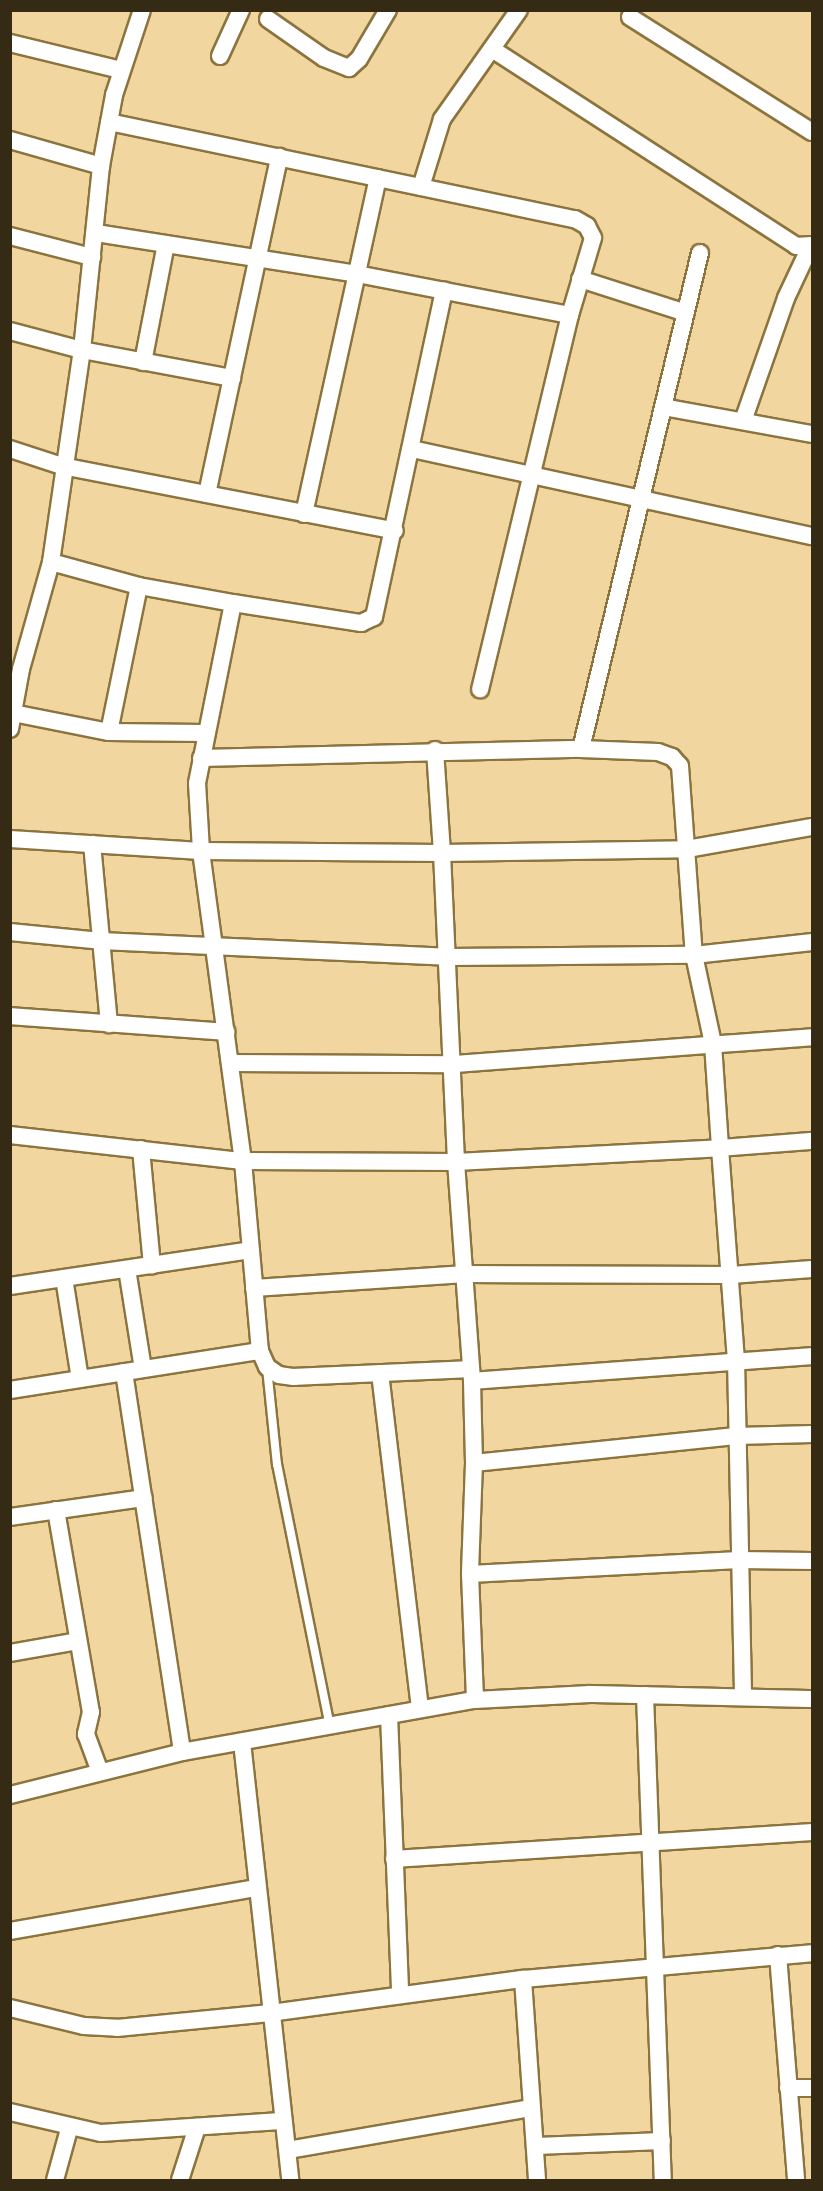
<!DOCTYPE html>
<style>
body{margin:0}
#map{position:relative;width:823px;height:2191px;overflow:hidden;background:#f1d79f;font-family:Montserrat,sans-serif}
div>[style]{position:absolute}
[style*='--x']{left:calc(var(--x)*1px);top:calc(var(--y)*1px);width:calc(var(--w)*1px);rotate:calc(var(--a)*1deg)}
.roads{filter:drop-shadow(2px 0 #8c743e) drop-shadow(-2px 0 #8c743e) drop-shadow(0 2px #8c743e) drop-shadow(0 -2px #8c743e)}
.lane>*{height:8px;margin:-4px;padding:0 4px;transform-origin:4px;border-radius:4px;background:#fff}
.street>*{height:16px;margin:-8px;padding:0 8px;transform-origin:8px;border-radius:8px;background:#fff}
span{translate:-50% -50%;white-space:nowrap;text-align:center;line-height:1.15;-webkit-text-stroke:4.5px #ffe5ab;paint-order:stroke}
.frame{position:absolute;inset:0;border:12px solid #352b14;pointer-events:none}
</style>
<div id="map">
<div class="roads">
<div class="lane">
<i style="--x:267;--y:1368;--w:97;--a:84.1"></i>
<i style="--x:277;--y:1464;--w:267;--a:78.6"></i>
</div>
<div class="street">
<i style="--x:630;--y:17;--w:215;--a:32.3"></i>
<i style="--x:268;--y:19;--w:68;--a:34.9"></i>
<i style="--x:324;--y:58;--w:27;--a:22"></i>
<i style="--x:349;--y:68;--w:13;--a:-42"></i>
<i style="--x:359;--y:59;--w:57;--a:-59.4"></i>
<i style="--x:10;--y:43;--w:114;--a:13.7"></i>
<i style="--x:492;--y:49;--w:362;--a:32.9"></i>
<i style="--x:796;--y:246;--w:16;--a:-4"></i>
<i style="--x:220;--y:56;--w:51;--a:-65.5"></i>
<i style="--x:109;--y:122;--w:476;--a:11.8"></i>
<i style="--x:575;--y:219;--w:14;--a:30"></i>
<i style="--x:587;--y:226;--w:13;--a:63"></i>
<i style="--x:593;--y:238;--w:80;--a:106.6"></i>
<i style="--x:570;--y:315;--w:385;--a:103.5"></i>
<i style="--x:10;--y:140;--w:95;--a:15.9"></i>
<i style="--x:421;--y:187;--w:71;--a:-72.8"></i>
<i style="--x:442;--y:119;--w:133;--a:-54.8"></i>
<i style="--x:96;--y:233;--w:264;--a:8.9"></i>
<i style="--x:357;--y:274;--w:217;--a:10.9"></i>
<i style="--x:10;--y:236;--w:85;--a:14.4"></i>
<i style="--x:580;--y:279;--w:111;--a:17.8"></i>
<i style="--x:10;--y:331;--w:74;--a:14.8"></i>
<i style="--x:82;--y:350;--w:153;--a:10.6"></i>
<i style="--x:143;--y:362;--w:120;--a:-79"></i>
<i style="--x:663;--y:407;--w:151;--a:10.3"></i>
<i style="--x:743;--y:421;--w:130;--a:-70.7"></i>
<i style="--x:786;--y:298;--w:56;--a:-64.8"></i>
<i style="--x:10;--y:449;--w:55;--a:18.1"></i>
<i style="--x:62;--y:466;--w:339;--a:11"></i>
<i style="--x:412;--y:449;--w:409;--a:12.3"></i>
<i style="--x:207;--y:494;--w:345;--a:-77.9"></i>
<i style="--x:304;--y:514;--w:344;--a:-77.6"></i>
<i style="--x:51;--y:562;--w:91;--a:15.3"></i>
<i style="--x:139;--y:586;--w:96;--a:10.3"></i>
<i style="--x:233;--y:603;--w:130;--a:8.9"></i>
<i style="--x:361;--y:623;--w:14;--a:-25"></i>
<i style="--x:374;--y:617;--w:334;--a:-77.9"></i>
<i style="--x:233;--y:603;--w:184;--a:101.3"></i>
<i style="--x:197;--y:783;--w:68;--a:86.6"></i>
<i style="--x:201;--y:851;--w:313;--a:82.3"></i>
<i style="--x:243;--y:1161;--w:191;--a:84.9"></i>
<i style="--x:260;--y:1351;--w:17;--a:66"></i>
<i style="--x:267;--y:1367;--w:14;--a:34"></i>
<i style="--x:279;--y:1375;--w:15;--a:8"></i>
<i style="--x:294;--y:1377;--w:176;--a:-2.6"></i>
<i style="--x:13;--y:713;--w:98;--a:11.2"></i>
<i style="--x:109;--y:732;--w:95;--a:0.6"></i>
<i style="--x:10;--y:729;--w:61;--a:-79.6"></i>
<i style="--x:21;--y:669;--w:111;--a:-74.3"></i>
<i style="--x:51;--y:562;--w:214;--a:-81.7"></i>
<i style="--x:82;--y:350;--w:185;--a:-84.1"></i>
<i style="--x:101;--y:166;--w:72;--a:-79.6"></i>
<i style="--x:114;--y:95;--w:89;--a:-71.8"></i>
<i style="--x:109;--y:732;--w:149;--a:-78.4"></i>
<i style="--x:581;--y:749;--w:510;--a:-76.51"></i>
<i style="--x:435;--y:750;--w:103;--a:86.1"></i>
<i style="--x:442;--y:853;--w:245;--a:-0.9"></i>
<i style="--x:687;--y:849;--w:127;--a:-10"></i>
<i style="--x:201;--y:758;--w:380;--a:-1.4"></i>
<i style="--x:581;--y:749;--w:77;--a:2.2"></i>
<i style="--x:658;--y:752;--w:15;--a:20"></i>
<i style="--x:672;--y:757;--w:12;--a:48"></i>
<i style="--x:680;--y:766;--w:190;--a:85.8"></i>
<i style="--x:694;--y:955;--w:91;--a:77.9"></i>
<i style="--x:713;--y:1044;--w:104;--a:86.1"></i>
<i style="--x:720;--y:1148;--w:92;--a:-4.4"></i>
<i style="--x:10;--y:839;--w:191;--a:3.6"></i>
<i style="--x:201;--y:851;--w:241;--a:0.5"></i>
<i style="--x:442;--y:853;--w:309;--a:87.4"></i>
<i style="--x:456;--y:1162;--w:220;--a:85.8"></i>
<i style="--x:472;--y:1381;--w:82;--a:88.6"></i>
<i style="--x:474;--y:1463;--w:111;--a:92.1"></i>
<i style="--x:470;--y:1574;--w:126;--a:87.7"></i>
<i style="--x:92;--y:844;--w:181;--a:84.6"></i>
<i style="--x:10;--y:932;--w:91;--a:5.6"></i>
<i style="--x:101;--y:941;--w:346;--a:2.6"></i>
<i style="--x:447;--y:957;--w:247;--a:-0.5"></i>
<i style="--x:694;--y:955;--w:119;--a:-6.3"></i>
<i style="--x:10;--y:1016;--w:217;--a:4.2"></i>
<i style="--x:231;--y:1063;--w:224;--a:0.3"></i>
<i style="--x:455;--y:1064;--w:358;--a:-4.3"></i>
<i style="--x:10;--y:1135;--w:234;--a:6.4"></i>
<i style="--x:243;--y:1161;--w:213;--a:0.3"></i>
<i style="--x:456;--y:1162;--w:264;--a:-3"></i>
<i style="--x:720;--y:1148;--w:212;--a:85.7"></i>
<i style="--x:736;--y:1359;--w:338;--a:88.8"></i>
<i style="--x:141;--y:1149;--w:117;--a:84.6"></i>
<i style="--x:127;--y:1269;--w:101;--a:80.9"></i>
<i style="--x:64;--y:1278;--w:102;--a:81"></i>
<i style="--x:10;--y:1286;--w:243;--a:-8.5"></i>
<i style="--x:254;--y:1288;--w:212;--a:-3.8"></i>
<i style="--x:466;--y:1274;--w:265;--a:0.2"></i>
<i style="--x:731;--y:1275;--w:81;--a:-4.2"></i>
<i style="--x:124;--y:1372;--w:384;--a:81.3"></i>
<i style="--x:380;--y:1373;--w:338;--a:83.2"></i>
<i style="--x:472;--y:1381;--w:341;--a:-4.2"></i>
<i style="--x:10;--y:1390;--w:253;--a:-8.9"></i>
<i style="--x:474;--y:1463;--w:263;--a:-5.9"></i>
<i style="--x:736;--y:1436;--w:76;--a:-1.5"></i>
<i style="--x:56;--y:1510;--w:205;--a:80.2"></i>
<i style="--x:91;--y:1712;--w:23;--a:103"></i>
<i style="--x:86;--y:1734;--w:40;--a:69.8"></i>
<i style="--x:10;--y:1517;--w:135;--a:-8.1"></i>
<i style="--x:470;--y:1574;--w:269;--a:-3"></i>
<i style="--x:739;--y:1560;--w:73;--a:0.8"></i>
<i style="--x:10;--y:1653;--w:69;--a:-10"></i>
<i style="--x:645;--y:1695;--w:485;--a:87.9"></i>
<i style="--x:389;--y:1715;--w:279;--a:87.7"></i>
<i style="--x:242;--y:1742;--w:441;--a:83.7"></i>
<i style="--x:10;--y:1795;--w:177;--a:-14"></i>
<i style="--x:182;--y:1752;--w:298;--a:-10.1"></i>
<i style="--x:475;--y:1700;--w:115;--a:-3"></i>
<i style="--x:590;--y:1694;--w:222;--a:1.3"></i>
<i style="--x:394;--y:1859;--w:419;--a:-3.7"></i>
<i style="--x:10;--y:1931;--w:251;--a:-9.9"></i>
<i style="--x:778;--y:1955;--w:226;--a:85.4"></i>
<i style="--x:523;--y:1979;--w:201;--a:86"></i>
<i style="--x:10;--y:2008;--w:76;--a:13.7"></i>
<i style="--x:84;--y:2026;--w:33;--a:3"></i>
<i style="--x:117;--y:2028;--w:154;--a:-5.6"></i>
<i style="--x:270;--y:2013;--w:255;--a:-7.7"></i>
<i style="--x:523;--y:1979;--w:290;--a:-5.1"></i>
<i style="--x:788;--y:2088;--w:24;--a:0"></i>
<i style="--x:10;--y:2112;--w:93;--a:13"></i>
<i style="--x:101;--y:2133;--w:180;--a:-3.8"></i>
<i style="--x:536;--y:2146;--w:126;--a:-2.3"></i>
<i style="--x:288;--y:2150;--w:247;--a:-9.8"></i>
<i style="--x:55;--y:2180;--w:53;--a:-74.6"></i>
<i style="--x:180;--y:2180;--w:56;--a:-72.2"></i>
</div>
</div>
<div class="frame"></div>
</div>
